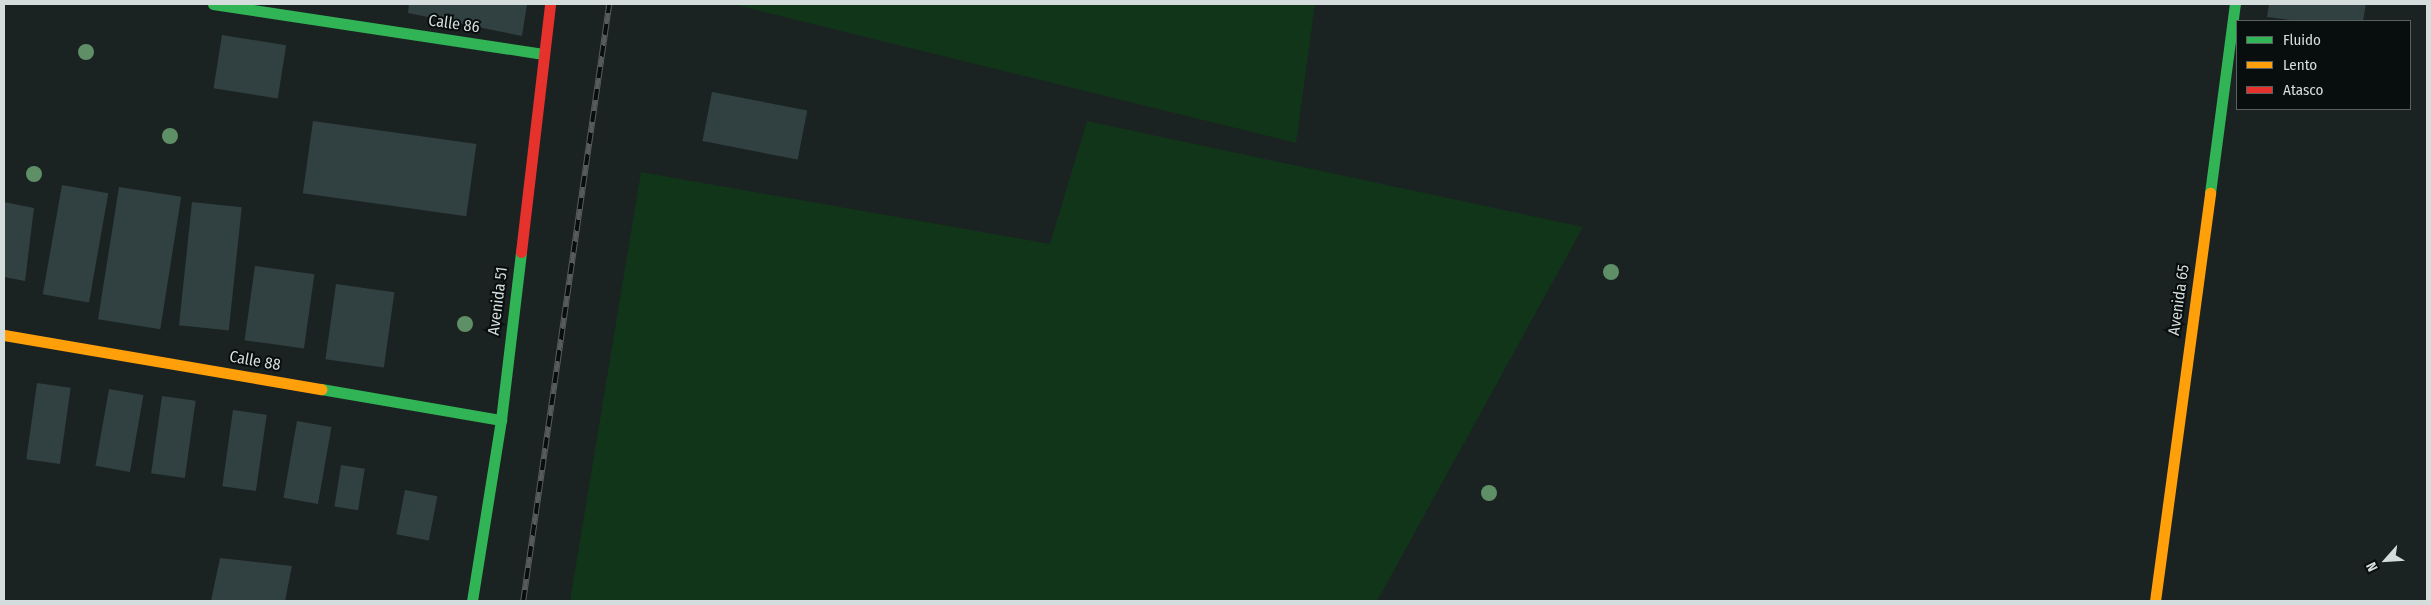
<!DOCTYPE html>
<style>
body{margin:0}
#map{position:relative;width:2431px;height:605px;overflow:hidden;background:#1b2222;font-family:"Fira Sans Condensed",sans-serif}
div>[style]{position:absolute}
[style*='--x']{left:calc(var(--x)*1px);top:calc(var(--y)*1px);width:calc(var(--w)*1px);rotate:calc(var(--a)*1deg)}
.green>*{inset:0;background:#113518}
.building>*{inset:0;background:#314041;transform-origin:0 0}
.fast>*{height:11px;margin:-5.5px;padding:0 5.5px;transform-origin:5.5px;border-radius:5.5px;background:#30b455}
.slow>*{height:11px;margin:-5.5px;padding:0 5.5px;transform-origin:5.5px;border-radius:5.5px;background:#ff9f0a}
.jam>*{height:11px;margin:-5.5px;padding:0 5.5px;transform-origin:5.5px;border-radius:5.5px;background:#e5322d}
.rail>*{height:5.5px;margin-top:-2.75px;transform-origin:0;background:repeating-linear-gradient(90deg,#080d0d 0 11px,#575b5a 0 22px);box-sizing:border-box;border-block:1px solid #575b5a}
.trees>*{width:16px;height:16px;margin:-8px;border-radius:50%;background:#5e8f66}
span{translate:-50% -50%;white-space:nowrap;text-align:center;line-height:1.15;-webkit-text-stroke:4px #080d0d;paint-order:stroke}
.street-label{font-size:16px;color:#d4dddc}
.frame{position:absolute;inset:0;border:5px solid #d4dddc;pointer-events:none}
.legend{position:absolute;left:2236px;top:20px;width:175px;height:90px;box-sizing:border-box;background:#080d0d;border:1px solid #5a6060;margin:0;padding:6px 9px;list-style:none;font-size:15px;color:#d4dddc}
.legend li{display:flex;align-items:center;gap:10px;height:25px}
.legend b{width:25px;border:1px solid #5a6060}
.north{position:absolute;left:2361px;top:535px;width:50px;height:50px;-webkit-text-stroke:4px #080d0d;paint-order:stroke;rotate:244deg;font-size:14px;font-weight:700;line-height:20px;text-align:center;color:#d4dddc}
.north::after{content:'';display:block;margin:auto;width:18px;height:22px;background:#d4dddc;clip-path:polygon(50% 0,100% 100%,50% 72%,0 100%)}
</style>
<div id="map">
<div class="green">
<i style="clip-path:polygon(732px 4px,1315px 4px,1296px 143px)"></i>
<i style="clip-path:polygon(1087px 121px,1583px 227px,1377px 601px,570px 601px,641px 172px,1050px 244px)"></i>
</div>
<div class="building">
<i style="clip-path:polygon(409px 4px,527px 4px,522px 36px,408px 13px)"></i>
<i style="clip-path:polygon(2269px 4px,2366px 4px,2363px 21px,2297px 21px,2267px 17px)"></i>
<i style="left:222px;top:35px;width:65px;height:54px;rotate:9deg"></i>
<i style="left:712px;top:92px;width:97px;height:50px;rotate:11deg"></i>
<i style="left:313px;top:121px;width:165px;height:73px;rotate:8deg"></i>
<i style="left:62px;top:185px;width:47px;height:111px;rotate:10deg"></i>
<i style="left:119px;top:187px;width:63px;height:134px;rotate:9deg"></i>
<i style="clip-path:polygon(4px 202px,34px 208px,25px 281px,4px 277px)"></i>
<i style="left:192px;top:202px;width:50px;height:124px;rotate:6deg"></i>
<i style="left:255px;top:266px;width:60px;height:75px;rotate:8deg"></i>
<i style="left:336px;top:284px;width:59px;height:76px;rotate:8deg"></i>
<i style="left:37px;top:383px;width:34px;height:77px;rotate:8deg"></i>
<i style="left:109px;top:389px;width:35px;height:78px;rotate:10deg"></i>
<i style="left:162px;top:396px;width:34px;height:78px;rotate:8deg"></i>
<i style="left:233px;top:410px;width:34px;height:77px;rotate:8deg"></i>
<i style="left:297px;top:421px;width:35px;height:78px;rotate:10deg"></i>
<i style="left:341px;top:465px;width:24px;height:42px;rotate:9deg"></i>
<i style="left:405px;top:490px;width:33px;height:45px;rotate:11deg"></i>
<i style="clip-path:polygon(220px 558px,292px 566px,285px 601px,211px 601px)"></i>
</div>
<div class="fast">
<i style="--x:213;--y:4;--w:334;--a:8.6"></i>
<i style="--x:2210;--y:193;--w:191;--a:-82.5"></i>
<i style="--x:321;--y:389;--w:183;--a:9.8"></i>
<i style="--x:472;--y:601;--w:183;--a:-80.9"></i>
<i style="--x:501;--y:420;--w:169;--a:-83.2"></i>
</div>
<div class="slow">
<i style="--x:4;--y:335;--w:322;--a:9.7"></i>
<i style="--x:2155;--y:601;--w:412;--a:-82.3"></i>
</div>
<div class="jam">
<i style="--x:521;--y:252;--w:250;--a:-83.3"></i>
</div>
<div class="rail">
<i style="--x:523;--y:601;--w:603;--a:-81.8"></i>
</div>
<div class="trees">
<i style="left:86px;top:52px"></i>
<i style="left:170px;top:136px"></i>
<i style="left:34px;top:174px"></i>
<i style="left:1611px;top:272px"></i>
<i style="left:465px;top:324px"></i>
<i style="left:1489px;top:493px"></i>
</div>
<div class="street-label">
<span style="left:454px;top:24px;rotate:8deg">Calle 86</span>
<span style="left:2179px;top:300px;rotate:-82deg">Avenida 65</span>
<span style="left:498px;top:301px;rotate:-83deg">Avenida 51</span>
<span style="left:255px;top:361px;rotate:10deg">Calle 88</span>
</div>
<div class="frame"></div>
<ul class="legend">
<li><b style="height:6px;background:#30b455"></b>Fluido</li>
<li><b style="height:6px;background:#ff9f0a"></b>Lento</li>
<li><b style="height:6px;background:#e5322d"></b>Atasco</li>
</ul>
<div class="north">N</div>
</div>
